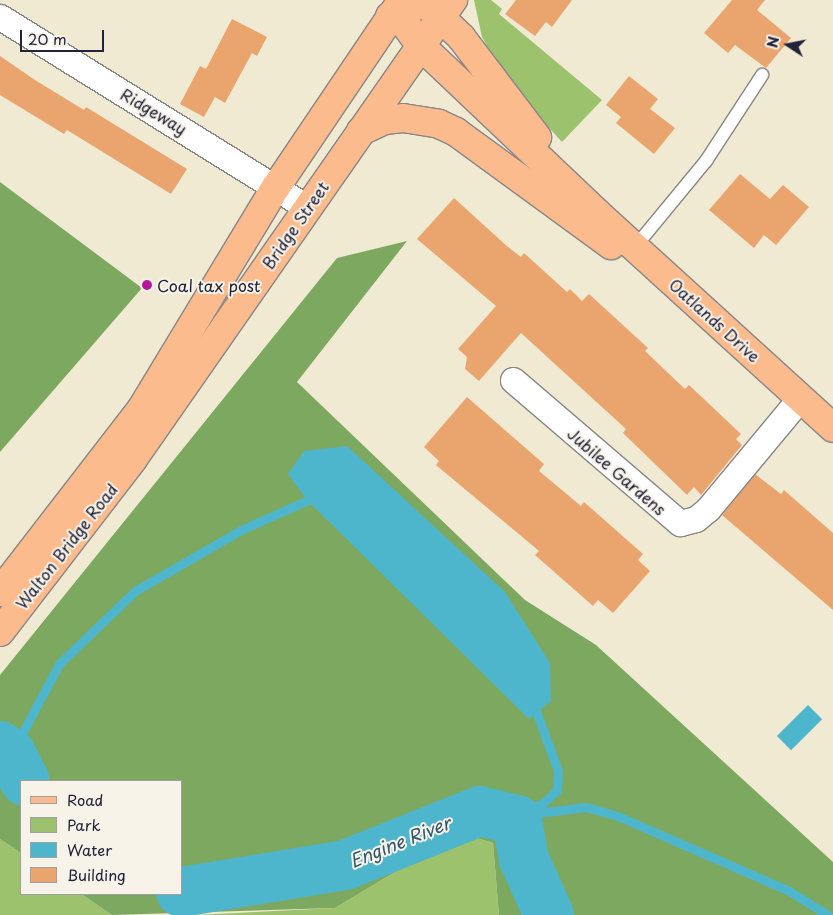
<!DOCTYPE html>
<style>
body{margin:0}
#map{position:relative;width:833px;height:915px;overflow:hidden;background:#f1ead3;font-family:"Playpen Sans",sans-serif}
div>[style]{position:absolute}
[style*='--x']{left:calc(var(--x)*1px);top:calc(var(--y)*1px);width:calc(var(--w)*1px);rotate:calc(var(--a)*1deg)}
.green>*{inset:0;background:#9cc26d}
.forest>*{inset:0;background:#7da860}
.water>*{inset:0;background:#4eb6cc;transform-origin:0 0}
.stream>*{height:9px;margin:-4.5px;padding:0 4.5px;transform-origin:4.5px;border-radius:4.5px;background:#4eb6cc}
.river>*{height:50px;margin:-25px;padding:0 25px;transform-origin:25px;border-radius:25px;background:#4eb6cc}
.building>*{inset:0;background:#eaa56f}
.roads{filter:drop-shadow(1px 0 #8a8687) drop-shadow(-1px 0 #8a8687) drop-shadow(0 1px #8a8687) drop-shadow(0 -1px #8a8687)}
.service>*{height:12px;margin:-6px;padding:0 6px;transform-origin:6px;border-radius:6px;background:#fff}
.minor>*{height:25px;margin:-12.5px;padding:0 12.5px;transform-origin:12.5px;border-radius:12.5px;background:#fff}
.primary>*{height:28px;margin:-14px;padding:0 14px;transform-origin:14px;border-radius:14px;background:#fbbb8d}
.dots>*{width:14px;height:14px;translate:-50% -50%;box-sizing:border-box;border:2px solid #f7f3e8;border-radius:50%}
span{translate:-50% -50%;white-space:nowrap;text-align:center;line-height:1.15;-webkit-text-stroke:4px #f7f3e8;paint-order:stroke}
.street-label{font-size:16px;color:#22223b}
.poi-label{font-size:16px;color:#22223b}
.left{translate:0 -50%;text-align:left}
.water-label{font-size:18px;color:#31566e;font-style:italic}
.legend{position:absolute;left:20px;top:780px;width:162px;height:115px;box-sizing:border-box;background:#f7f3e8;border:1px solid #a29fa3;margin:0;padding:6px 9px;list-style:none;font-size:15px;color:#22223b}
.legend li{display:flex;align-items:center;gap:10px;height:25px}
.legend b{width:25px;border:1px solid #a29fa3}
.north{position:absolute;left:763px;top:20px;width:50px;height:50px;-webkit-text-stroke:4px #f7f3e8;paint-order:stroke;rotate:281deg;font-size:14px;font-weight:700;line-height:20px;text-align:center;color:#22223b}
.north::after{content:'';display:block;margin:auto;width:18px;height:22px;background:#22223b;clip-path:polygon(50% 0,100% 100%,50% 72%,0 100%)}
.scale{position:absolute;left:20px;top:30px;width:84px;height:22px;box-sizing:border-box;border:2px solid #22223b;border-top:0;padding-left:6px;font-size:15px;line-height:18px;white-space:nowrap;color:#22223b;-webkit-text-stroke:4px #f7f3e8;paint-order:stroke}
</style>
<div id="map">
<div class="green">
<i style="clip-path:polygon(474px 0,491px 0,502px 9px,499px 14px,602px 100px,562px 142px,531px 108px,491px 53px,482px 37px)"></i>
<i style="clip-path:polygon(460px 833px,493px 843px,499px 915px,195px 915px,335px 908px)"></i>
<i style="clip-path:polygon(0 839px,21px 853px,21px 894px,81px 894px,112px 915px,0 915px)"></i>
</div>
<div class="forest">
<i style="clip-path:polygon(0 182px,142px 288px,0 452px)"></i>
<i style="clip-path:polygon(407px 241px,297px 382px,525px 600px,596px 645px,833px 862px,833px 915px,499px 915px,493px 843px,460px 833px,335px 908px,112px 915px,81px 894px,181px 894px,181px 781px,21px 781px,21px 853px,0 839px,0 675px,337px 258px)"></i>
</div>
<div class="water">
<i style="clip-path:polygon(347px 446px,505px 592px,550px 663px,551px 701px,529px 719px,307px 500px,288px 474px,304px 451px)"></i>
<i style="left:808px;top:705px;width:20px;height:44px;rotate:45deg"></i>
</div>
<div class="stream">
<i style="--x:11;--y:754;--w:102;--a:-61.9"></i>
<i style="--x:59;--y:664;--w:105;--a:-43.8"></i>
<i style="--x:135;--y:591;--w:125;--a:-29.9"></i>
<i style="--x:243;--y:529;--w:81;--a:-24"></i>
<i style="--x:506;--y:815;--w:38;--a:-17"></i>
<i style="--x:542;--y:804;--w:21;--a:-43"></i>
<i style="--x:557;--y:790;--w:19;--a:-87"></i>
<i style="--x:558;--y:771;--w:72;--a:-110.2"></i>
<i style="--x:517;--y:820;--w:7;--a:-45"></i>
<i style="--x:522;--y:815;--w:64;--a:-7.1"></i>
<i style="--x:586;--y:807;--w:35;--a:16"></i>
<i style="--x:620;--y:817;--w:184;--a:23.6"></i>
<i style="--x:789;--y:891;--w:46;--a:31.6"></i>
</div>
<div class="river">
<i style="--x:0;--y:746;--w:14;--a:36"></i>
<i style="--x:11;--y:754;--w:30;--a:63"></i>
<i style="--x:181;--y:892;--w:166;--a:-9.3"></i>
<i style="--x:345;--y:865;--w:145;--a:-21.8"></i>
<i style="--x:480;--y:811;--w:38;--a:14"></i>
<i style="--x:517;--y:820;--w:40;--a:80"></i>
<i style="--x:524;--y:859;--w:61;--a:65.9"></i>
</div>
<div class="building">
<i style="clip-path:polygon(516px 0,572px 0,552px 27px,546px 22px,535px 36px,505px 14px)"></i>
<i style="clip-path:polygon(732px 0,765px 0,757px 10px,791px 38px,766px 68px,735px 45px,728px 53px,704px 33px)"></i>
<i style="clip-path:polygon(232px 19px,267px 37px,257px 56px,252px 53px,225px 103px,215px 97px,204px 117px,180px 104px,200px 66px,206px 69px)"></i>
<i style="clip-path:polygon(0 56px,35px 80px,84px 110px,86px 107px,187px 169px,171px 194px,67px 130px,64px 134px,0 95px)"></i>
<i style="clip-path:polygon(629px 76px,658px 99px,650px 109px,675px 128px,654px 154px,616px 123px,621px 117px,606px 105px)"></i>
<i style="clip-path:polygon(740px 174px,770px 199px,783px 185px,809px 207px,776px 245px,764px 235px,754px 248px,709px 210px)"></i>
<i style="clip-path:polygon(454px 198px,508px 247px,521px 257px,524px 253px,567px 292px,570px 289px,582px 301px,589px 294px,648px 348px,645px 351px,685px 389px,689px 385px,741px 434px,736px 439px,742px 445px,701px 495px,694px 487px,687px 495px,623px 433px,626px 429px,521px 333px,479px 381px,465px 369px,467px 357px,458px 349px,496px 306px,417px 239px)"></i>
<i style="clip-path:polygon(467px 397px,544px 464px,539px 471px,581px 506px,584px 502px,643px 554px,638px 560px,650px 571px,613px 613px,598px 600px,593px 606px,535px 555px,539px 551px,436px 465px,439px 461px,424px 447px)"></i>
<i style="clip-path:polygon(755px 474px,781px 494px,784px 490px,833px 533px,833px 610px,722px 515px)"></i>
</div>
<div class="roads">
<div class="service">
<i style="--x:635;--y:247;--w:112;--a:-50.5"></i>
<i style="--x:706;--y:161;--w:103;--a:-56.9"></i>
</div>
<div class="minor">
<i style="--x:0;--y:17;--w:361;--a:31.8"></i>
<i style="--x:513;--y:380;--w:220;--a:40.6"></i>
<i style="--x:680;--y:523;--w:16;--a:-14"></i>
<i style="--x:696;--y:519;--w:16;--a:-40"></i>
<i style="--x:708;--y:509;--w:144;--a:-50.3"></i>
</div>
<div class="primary">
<i style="--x:405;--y:0;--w:27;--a:86"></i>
<i style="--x:407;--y:27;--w:24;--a:54"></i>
<i style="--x:421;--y:46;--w:243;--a:43.5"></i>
<i style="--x:597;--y:213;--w:319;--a:42.3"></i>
<i style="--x:390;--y:16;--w:25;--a:-26"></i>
<i style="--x:413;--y:5;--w:11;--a:-5"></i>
<i style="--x:424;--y:4;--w:11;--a:34"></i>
<i style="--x:433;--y:10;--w:39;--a:44"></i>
<i style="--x:461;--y:37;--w:126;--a:52.8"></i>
<i style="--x:361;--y:131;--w:26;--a:-25"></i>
<i style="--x:385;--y:120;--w:18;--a:-6"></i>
<i style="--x:403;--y:118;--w:36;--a:9"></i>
<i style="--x:439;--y:124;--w:19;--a:25"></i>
<i style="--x:456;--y:132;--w:192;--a:36.1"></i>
<i style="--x:0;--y:592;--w:232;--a:-52.3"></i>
<i style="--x:142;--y:408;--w:258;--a:-58.8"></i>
<i style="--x:276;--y:187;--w:225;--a:-56"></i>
<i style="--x:0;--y:632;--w:218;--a:-52.4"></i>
<i style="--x:133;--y:459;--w:560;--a:-55.12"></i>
</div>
</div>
<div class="dots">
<i style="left:147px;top:285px;background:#b5179e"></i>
</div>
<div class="street-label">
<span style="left:154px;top:111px;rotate:31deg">Ridgeway</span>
<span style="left:295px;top:225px;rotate:-55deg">Bridge Street</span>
<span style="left:715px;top:320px;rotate:42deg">Oatlands Drive</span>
<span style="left:617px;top:471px;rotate:41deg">Jubilee Gardens</span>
<span style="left:66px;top:546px;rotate:-52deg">Walton Bridge Road</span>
</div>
<div class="poi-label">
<span class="left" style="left:157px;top:285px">Coal tax post</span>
</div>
<div class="water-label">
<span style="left:400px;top:842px;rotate:-22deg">Engine River</span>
</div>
<ul class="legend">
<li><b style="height:6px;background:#fbbb8d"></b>Road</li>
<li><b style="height:14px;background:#9cc26d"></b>Park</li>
<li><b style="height:14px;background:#4eb6cc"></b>Water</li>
<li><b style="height:14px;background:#eaa56f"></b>Building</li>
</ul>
<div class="north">N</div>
<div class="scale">20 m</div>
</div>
